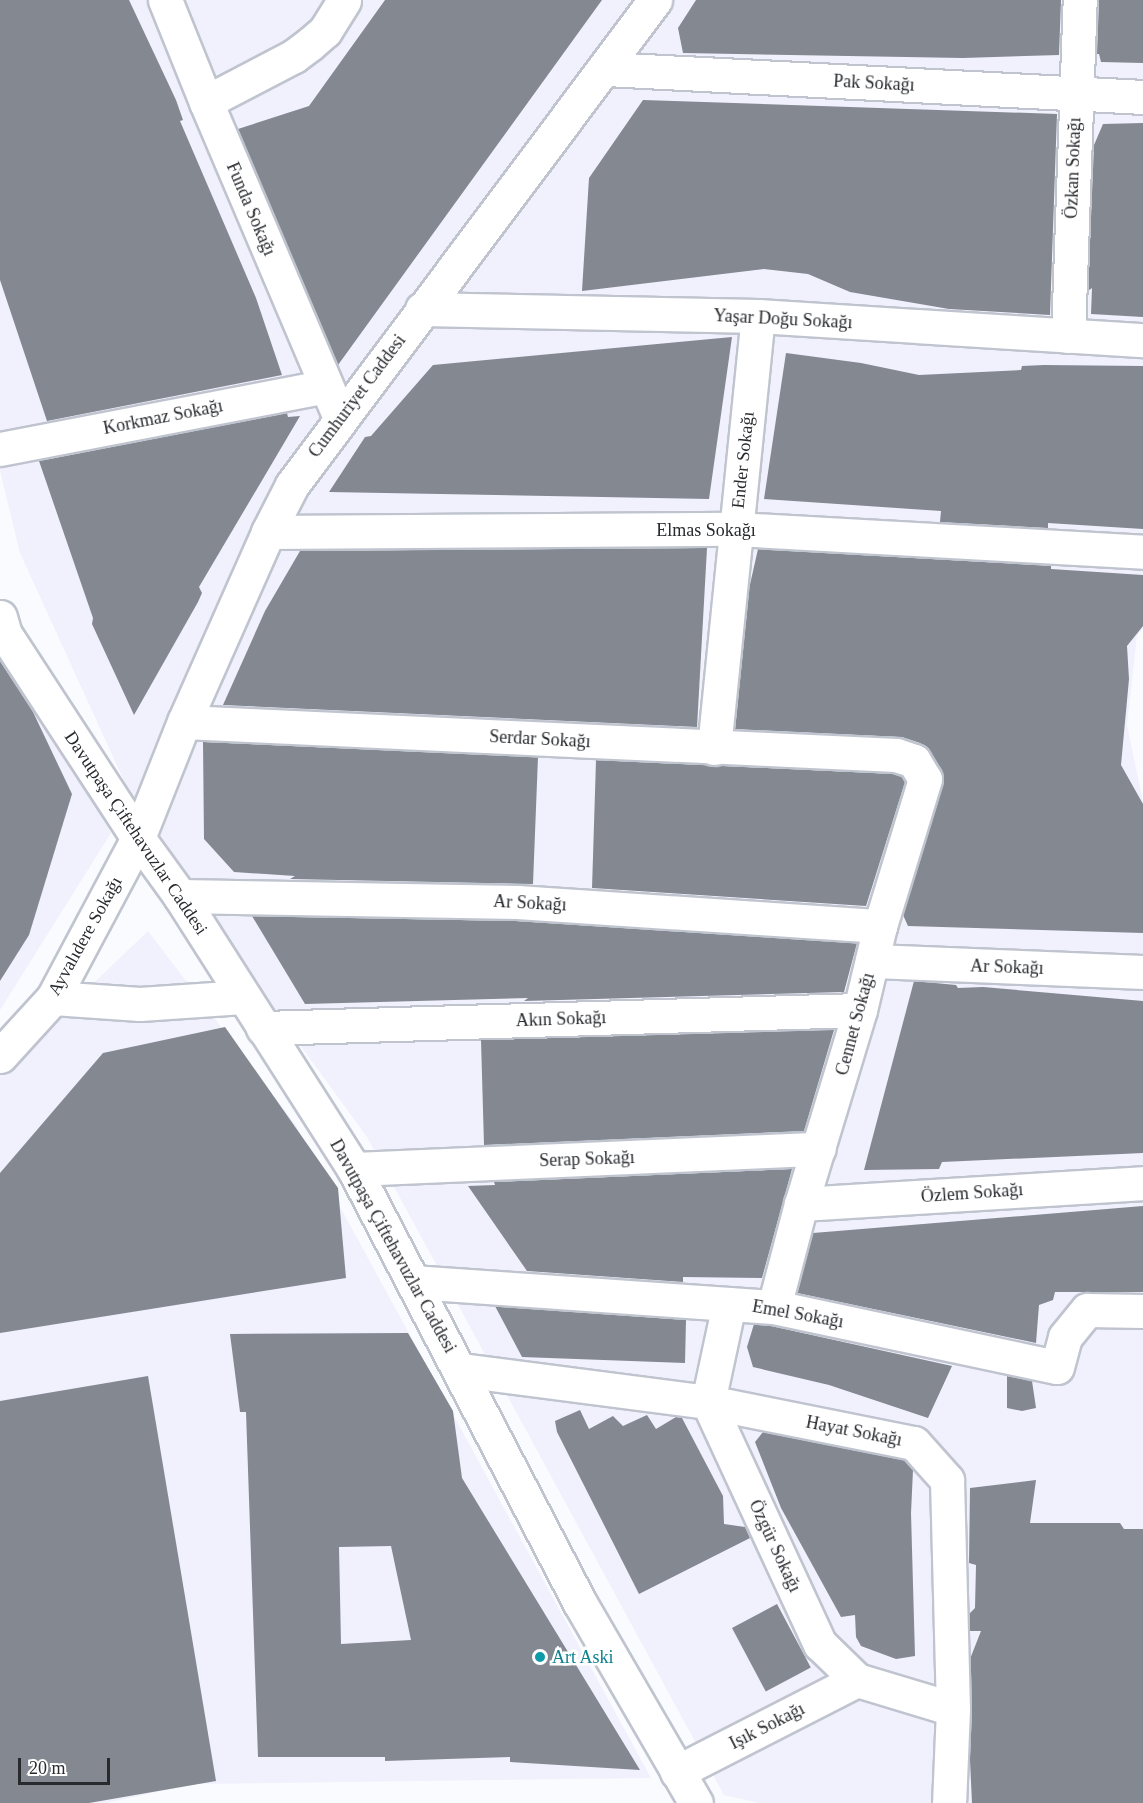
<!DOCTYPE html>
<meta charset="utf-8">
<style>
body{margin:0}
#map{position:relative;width:1143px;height:1803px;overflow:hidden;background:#fafbfe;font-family:"Times New Roman",serif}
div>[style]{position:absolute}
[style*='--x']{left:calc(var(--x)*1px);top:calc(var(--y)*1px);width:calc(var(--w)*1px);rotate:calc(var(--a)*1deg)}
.industrial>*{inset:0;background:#f1f0fd}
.building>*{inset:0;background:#838891;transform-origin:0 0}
.roads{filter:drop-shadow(2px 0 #bfc4cf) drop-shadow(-2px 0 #bfc4cf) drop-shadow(0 2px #bfc4cf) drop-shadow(0 -2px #bfc4cf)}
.minor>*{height:33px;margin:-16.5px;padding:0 16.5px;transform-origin:16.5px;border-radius:16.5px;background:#fff}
.tertiary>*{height:33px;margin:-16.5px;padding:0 16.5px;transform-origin:16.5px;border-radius:16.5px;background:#fff}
.dots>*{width:16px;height:16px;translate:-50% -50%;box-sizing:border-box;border:3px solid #fff;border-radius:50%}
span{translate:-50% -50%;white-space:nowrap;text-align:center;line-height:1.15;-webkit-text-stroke:5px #fff;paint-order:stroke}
.street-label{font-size:18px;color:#282a2e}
.culture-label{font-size:18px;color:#0d838f}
.left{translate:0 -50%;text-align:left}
.scale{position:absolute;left:18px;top:1758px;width:92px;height:27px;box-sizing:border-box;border:3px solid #282a2e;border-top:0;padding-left:8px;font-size:18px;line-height:21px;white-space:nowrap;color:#282a2e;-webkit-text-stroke:4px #fff;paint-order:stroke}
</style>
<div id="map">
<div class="industrial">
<i style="clip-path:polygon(0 0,1143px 0,1143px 629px,1137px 635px,1127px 725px,1143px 802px,1143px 1803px,759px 1803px,724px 1795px,367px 1137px,152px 842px,20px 553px,0 471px)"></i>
<i style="clip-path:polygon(0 637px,111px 833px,0 1010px)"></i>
<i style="clip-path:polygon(148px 931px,295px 1124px,651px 1778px,193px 1784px,106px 1803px,0 1803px,0 1073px)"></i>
</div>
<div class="building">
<i style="clip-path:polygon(0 0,129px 0,176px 100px,183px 120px,180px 121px,256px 298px,282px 375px,47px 421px,0 280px)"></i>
<i style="clip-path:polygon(385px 0,602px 0,338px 365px,238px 129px,309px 106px)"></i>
<i style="clip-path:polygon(696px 0,1061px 0,1059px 55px,963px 58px,683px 53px,678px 28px)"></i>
<i style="clip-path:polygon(1099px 0,1143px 0,1143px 63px,1101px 62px,1099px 54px,1097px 54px)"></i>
<i style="clip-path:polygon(643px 100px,1057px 114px,1050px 315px,949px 309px,850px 292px,808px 274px,764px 269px,582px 291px,589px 178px)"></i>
<i style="clip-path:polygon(1143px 123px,1143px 317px,1091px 314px,1092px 288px,1088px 291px,1094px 145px,1103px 124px)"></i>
<i style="clip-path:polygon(732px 337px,709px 499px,329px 492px,365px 437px,371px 436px,433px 365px)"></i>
<i style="clip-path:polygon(786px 353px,861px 363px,919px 375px,1021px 370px,1022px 366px,1044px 365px,1143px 366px,1143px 529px,1048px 523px,1048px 528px,940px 522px,941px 511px,764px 499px)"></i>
<i style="clip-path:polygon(287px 413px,288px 417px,300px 416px,199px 587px,202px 593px,198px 602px,134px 715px,92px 624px,93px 618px,39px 461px)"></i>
<i style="clip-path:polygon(707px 548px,697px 727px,223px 705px,265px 611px,300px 551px)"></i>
<i style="clip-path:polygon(758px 549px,1051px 566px,1051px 569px,1143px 575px,1143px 626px,1127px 646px,1129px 679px,1121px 765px,1143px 804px,1143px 933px,908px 926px,903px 915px,943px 784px,941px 770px,929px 751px,920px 743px,902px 737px,735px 729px,749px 589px)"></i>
<i style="clip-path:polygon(0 661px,33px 712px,72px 794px,29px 935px,0 981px)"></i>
<i style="clip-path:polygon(203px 742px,538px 757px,533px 884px,290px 879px,295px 876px,234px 872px,204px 839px)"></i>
<i style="clip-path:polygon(596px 760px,893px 774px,902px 777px,905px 782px,866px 906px,592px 888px)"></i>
<i style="clip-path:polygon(252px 916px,516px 921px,857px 943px,844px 992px,524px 1001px,528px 998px,305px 1004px)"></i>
<i style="clip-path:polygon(914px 981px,956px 985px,958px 988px,983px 987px,1143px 1001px,1143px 1153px,942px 1162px,939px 1169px,864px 1170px)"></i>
<i style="clip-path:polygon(225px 1027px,338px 1188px,346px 1278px,0 1333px,0 1173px,103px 1053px)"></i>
<i style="clip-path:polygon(834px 1030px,804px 1131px,484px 1145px,481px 1040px)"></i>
<i style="clip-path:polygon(792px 1169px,762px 1278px,683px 1277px,683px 1282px,527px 1271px,468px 1186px,495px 1185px,494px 1182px)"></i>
<i style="clip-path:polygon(1143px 1206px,1143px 1292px,1055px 1292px,1053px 1300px,1039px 1305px,1036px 1343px,797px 1293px,813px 1233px)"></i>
<i style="clip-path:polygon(495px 1306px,686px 1320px,685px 1363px,522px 1357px)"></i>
<i style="clip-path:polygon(754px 1324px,771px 1326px,952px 1366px,928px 1418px,829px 1385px,753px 1367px,747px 1347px)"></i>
<i style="clip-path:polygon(evenodd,408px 1333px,453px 1411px,462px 1478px,640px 1770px,510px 1762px,510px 1757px,385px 1761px,385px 1757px,258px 1757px,246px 1412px,240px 1412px,230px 1334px,408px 1333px,391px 1546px,411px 1640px,341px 1644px,339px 1547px,391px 1546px)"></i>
<i style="clip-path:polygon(148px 1376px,216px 1781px,89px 1803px,0 1803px,0 1401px)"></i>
<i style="clip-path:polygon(1007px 1376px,1032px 1381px,1036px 1408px,1022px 1411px,1007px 1408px)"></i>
<i style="clip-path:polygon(580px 1410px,589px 1429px,613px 1416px,623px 1426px,647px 1415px,656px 1429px,676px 1417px,682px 1418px,723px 1496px,724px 1524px,745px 1527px,750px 1538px,639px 1594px,557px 1432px,555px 1421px)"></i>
<i style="clip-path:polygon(763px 1432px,904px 1460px,913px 1470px,911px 1513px,915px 1656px,896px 1659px,861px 1646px,856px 1637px,855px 1615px,841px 1617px,781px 1508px,755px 1442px)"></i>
<i style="clip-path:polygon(1036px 1480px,1030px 1523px,1120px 1523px,1124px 1529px,1143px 1529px,1143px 1803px,972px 1803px,970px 1760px,970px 1659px,981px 1631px,970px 1631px,969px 1614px,975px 1608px,976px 1565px,969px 1563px,970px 1488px)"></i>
<i style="left:777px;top:1604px;width:72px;height:51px;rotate:62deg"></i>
</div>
<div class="roads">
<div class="minor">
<i style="--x:165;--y:0;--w:110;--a:68.1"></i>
<i style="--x:206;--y:102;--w:343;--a:67"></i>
<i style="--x:606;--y:69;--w:538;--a:2.98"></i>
<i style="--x:206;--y:102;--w:99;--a:-27.6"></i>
<i style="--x:294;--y:56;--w:20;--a:-37"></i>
<i style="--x:310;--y:44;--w:20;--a:-41"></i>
<i style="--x:325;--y:31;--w:36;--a:-58"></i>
<i style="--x:422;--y:309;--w:336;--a:1.2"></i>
<i style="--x:758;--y:316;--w:386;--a:3.6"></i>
<i style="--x:1068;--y:336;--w:336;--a:-88"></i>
<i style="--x:0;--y:449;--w:332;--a:-10.9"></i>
<i style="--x:268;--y:532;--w:468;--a:-0.4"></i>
<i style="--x:736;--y:529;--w:408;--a:3.2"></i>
<i style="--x:184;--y:722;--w:713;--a:2.65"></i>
<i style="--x:896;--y:755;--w:19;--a:18"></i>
<i style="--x:914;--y:761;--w:21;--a:59"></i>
<i style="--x:925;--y:779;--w:154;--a:107"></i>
<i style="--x:880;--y:926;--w:86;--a:103.4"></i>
<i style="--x:860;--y:1010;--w:203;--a:106.9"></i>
<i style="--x:801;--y:1204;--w:106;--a:104.7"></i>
<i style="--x:714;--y:748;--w:434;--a:-84.2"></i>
<i style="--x:180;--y:896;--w:337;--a:1"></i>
<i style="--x:517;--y:902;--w:364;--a:3.8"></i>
<i style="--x:872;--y:961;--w:271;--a:2.3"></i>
<i style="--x:53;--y:998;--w:87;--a:3.9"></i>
<i style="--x:140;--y:1004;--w:103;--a:-3.9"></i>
<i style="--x:263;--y:1028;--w:597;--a:-1.73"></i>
<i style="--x:0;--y:1056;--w:79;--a:-47.6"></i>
<i style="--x:53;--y:998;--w:181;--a:-62"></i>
<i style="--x:138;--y:838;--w:125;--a:-68.4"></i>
<i style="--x:184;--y:722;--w:208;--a:-66.1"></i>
<i style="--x:268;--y:532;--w:53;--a:-62.9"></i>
<i style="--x:292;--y:485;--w:606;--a:-53.19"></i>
<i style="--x:354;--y:1169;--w:465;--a:-2.5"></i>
<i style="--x:801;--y:1204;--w:343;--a:-3.5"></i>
<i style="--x:414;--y:1282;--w:361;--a:4"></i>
<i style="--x:774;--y:1307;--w:289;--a:12"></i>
<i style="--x:1057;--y:1367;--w:31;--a:-75"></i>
<i style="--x:1065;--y:1337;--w:35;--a:-51"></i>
<i style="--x:1087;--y:1310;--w:56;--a:1"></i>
<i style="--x:729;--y:1304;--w:100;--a:102.1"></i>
<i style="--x:708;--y:1402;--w:267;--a:65.2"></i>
<i style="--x:820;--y:1644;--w:52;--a:44.2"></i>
<i style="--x:857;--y:1680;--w:100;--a:16.8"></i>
<i style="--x:461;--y:1370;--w:249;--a:7.4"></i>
<i style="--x:708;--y:1402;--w:210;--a:11.3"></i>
<i style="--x:914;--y:1443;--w:50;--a:48.3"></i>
<i style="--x:947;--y:1480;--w:229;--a:88.5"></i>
<i style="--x:953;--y:1709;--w:94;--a:92.4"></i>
<i style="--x:677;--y:1772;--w:202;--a:-27.1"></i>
</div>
<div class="tertiary">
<i style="--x:0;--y:617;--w:18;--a:74"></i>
<i style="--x:5;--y:634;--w:244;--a:56.9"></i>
<i style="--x:138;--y:838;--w:72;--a:54.1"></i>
<i style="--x:180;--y:896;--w:324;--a:57.5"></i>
<i style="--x:354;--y:1169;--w:489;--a:62.5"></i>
<i style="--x:580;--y:1603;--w:231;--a:59.9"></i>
</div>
</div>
<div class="dots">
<i style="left:540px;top:1657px;background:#0f9aa8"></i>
</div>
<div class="street-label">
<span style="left:874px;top:83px;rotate:3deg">Pak Sokağı</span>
<span style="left:1073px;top:168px;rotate:-88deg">Özkan Sokağı</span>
<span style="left:251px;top:209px;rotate:67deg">Funda Sokağı</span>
<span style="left:783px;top:319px;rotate:3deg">Yaşar Doğu Sokağı</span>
<span style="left:357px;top:396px;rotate:-53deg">Cumhuriyet Caddesi</span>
<span style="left:163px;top:417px;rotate:-11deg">Korkmaz Sokağı</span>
<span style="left:743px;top:460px;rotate:-84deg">Ender Sokağı</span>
<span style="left:706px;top:530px">Elmas Sokağı</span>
<span style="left:540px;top:739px;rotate:3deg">Serdar Sokağı</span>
<span style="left:136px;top:833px;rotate:56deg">Davutpaşa Çiftehavuzlar Caddesi</span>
<span style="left:530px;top:903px;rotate:3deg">Ar Sokağı</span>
<span style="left:85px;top:936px;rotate:-61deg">Ayvalıdere Sokağı</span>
<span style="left:1007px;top:967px;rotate:2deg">Ar Sokağı</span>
<span style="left:561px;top:1019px;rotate:-2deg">Akın Sokağı</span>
<span style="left:855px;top:1024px;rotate:-75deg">Cennet Sokağı</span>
<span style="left:587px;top:1159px;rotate:-2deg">Serap Sokağı</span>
<span style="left:972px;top:1193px;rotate:-4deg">Özlem Sokağı</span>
<span style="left:393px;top:1246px;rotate:61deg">Davutpaşa Çiftehavuzlar Caddesi</span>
<span style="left:798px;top:1314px;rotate:10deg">Emel Sokağı</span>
<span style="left:854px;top:1431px;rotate:11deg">Hayat Sokağı</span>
<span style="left:775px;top:1546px;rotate:65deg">Özgür Sokağı</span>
<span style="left:767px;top:1726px;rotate:-27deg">Işık Sokağı</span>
</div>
<div class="culture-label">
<span class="left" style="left:552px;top:1657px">Art Aski</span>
</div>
<div class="scale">20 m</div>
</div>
